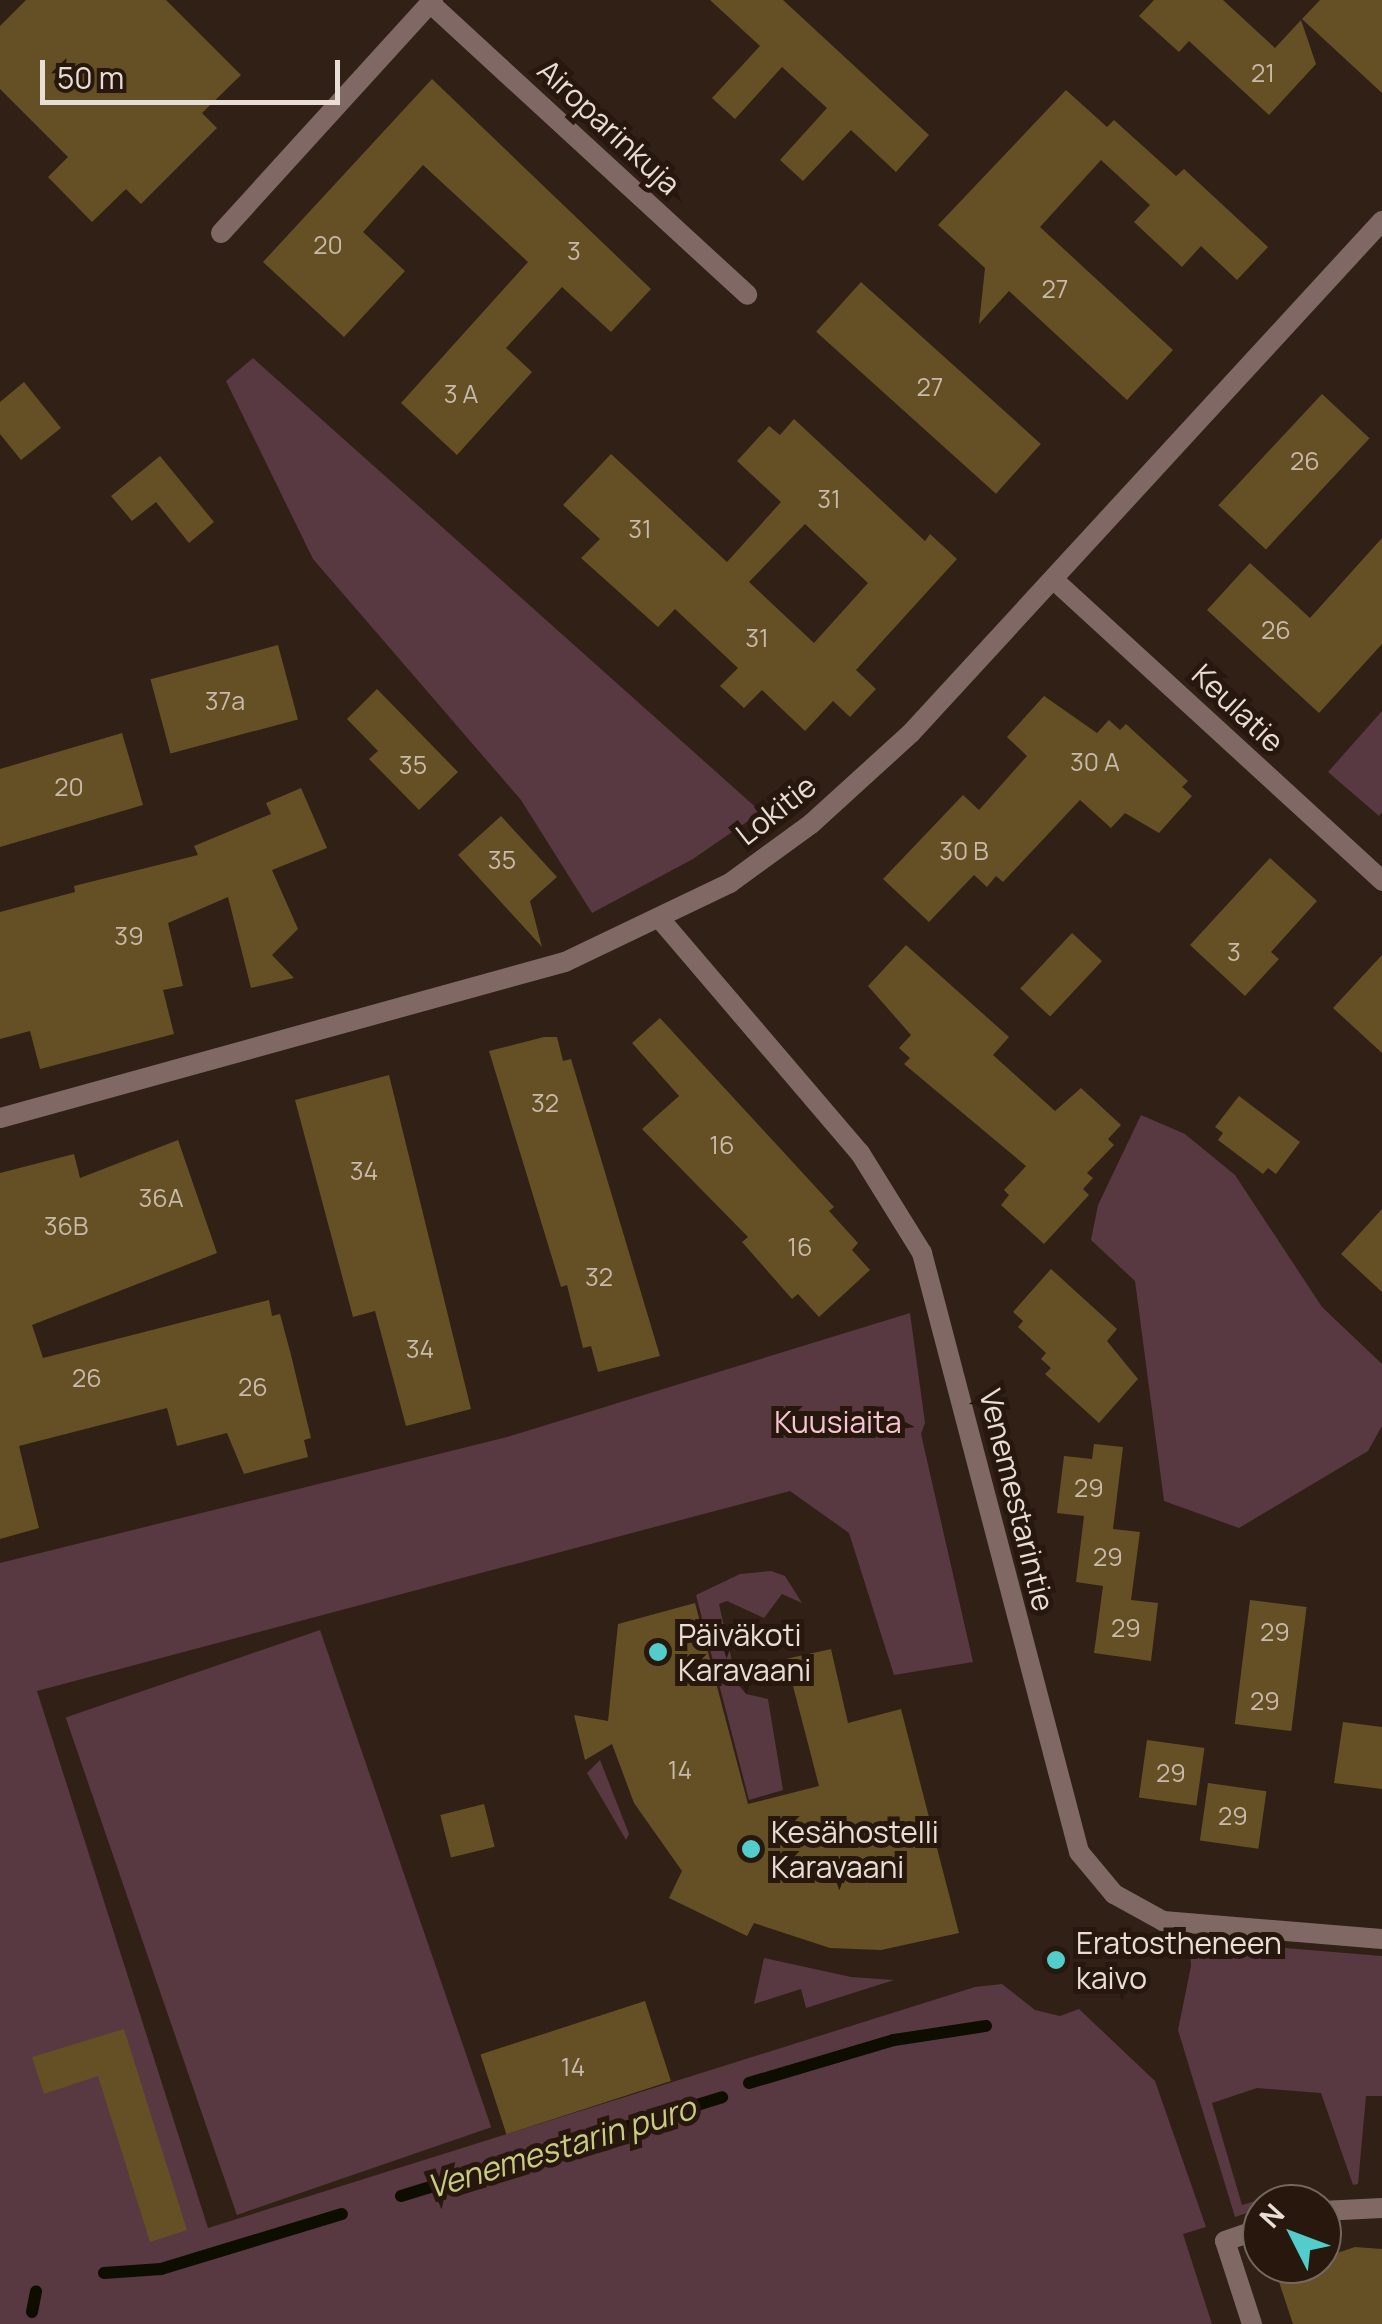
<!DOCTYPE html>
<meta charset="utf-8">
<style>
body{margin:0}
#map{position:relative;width:1382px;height:2324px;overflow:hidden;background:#312015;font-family:Manrope,sans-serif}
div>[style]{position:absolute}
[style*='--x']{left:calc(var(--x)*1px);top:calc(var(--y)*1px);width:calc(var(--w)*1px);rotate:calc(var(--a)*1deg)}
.green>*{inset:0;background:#583841;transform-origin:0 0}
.stream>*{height:12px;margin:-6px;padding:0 6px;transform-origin:6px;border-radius:6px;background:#0d0e00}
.building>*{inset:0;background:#655025;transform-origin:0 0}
.pedestrian>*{height:20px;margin:-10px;padding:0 10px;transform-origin:10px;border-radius:10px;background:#806965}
.minor>*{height:20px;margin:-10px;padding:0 10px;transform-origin:10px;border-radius:10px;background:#806965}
.tertiary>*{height:20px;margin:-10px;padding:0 10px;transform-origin:10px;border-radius:10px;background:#806965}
.dots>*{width:28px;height:28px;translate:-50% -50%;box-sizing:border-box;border:5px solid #27170c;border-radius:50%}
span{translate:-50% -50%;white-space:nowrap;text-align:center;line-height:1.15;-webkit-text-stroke:10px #27170c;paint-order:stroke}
.number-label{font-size:25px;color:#c8baaa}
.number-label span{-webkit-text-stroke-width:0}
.street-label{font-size:30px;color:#e9ded6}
.park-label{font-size:30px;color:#f6c6d3}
.poi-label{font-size:30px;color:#e9ded6}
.left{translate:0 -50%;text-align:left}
.water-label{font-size:32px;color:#c8cd83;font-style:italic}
.north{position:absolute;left:1242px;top:2184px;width:100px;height:100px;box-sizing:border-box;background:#27170c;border:2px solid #75675d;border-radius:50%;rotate:312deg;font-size:28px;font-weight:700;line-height:40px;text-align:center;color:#e9ded6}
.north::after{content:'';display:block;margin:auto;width:35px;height:45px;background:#52cdcc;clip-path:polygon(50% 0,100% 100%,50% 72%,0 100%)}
.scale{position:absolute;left:40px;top:60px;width:300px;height:45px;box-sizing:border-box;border:5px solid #e9ded6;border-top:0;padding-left:12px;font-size:30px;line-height:35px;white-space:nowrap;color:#e9ded6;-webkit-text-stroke:8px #27170c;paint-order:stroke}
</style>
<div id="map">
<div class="green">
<i style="clip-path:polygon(253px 358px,761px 812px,693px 859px,592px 913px,521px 800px,313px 559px,226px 381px)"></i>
<i style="clip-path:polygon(1382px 711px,1382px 812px,1379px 816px,1328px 772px)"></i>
<i style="clip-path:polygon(1141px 1115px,1185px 1134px,1235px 1175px,1322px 1307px,1382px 1364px,1382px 1426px,1368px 1451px,1239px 1528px,1164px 1501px,1135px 1281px,1091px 1240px,1098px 1205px)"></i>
<i style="clip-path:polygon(910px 1313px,925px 1423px,921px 1434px,973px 1662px,894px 1675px,849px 1533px,790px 1491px,37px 1691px,208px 2228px,975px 1987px,1002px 1984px,1035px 2010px,1060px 2016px,1079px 2009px,1155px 2081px,1206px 2227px,1183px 2234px,1212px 2324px,0 2324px,0 1563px,507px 1437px)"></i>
<i style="clip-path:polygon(771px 1571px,785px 1576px,802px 1603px,782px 1594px,764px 1618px,727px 1601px,719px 1604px,737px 1683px,746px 1694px,768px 1699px,783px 1790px,749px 1800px,696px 1595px,740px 1574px)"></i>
<i style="left:320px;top:1630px;width:526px;height:269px;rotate:71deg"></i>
<i style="clip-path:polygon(600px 1760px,629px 1834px,626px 1840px,587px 1773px)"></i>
<i style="clip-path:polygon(1189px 1940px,1382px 1956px,1382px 2096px,1366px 2096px,1358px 2184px,1353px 2185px,1321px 2093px,1257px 2088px,1212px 2103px,1242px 2205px,1272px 2196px,1274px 2204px,1235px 2217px,1178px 2030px,1191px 1966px)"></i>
<i style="clip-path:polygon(764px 1958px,851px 1977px,894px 1980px,806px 2008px,801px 1989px,754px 2004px)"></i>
</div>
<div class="stream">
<i style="--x:749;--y:2083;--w:151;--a:-16.5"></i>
<i style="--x:894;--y:2040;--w:93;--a:-8.7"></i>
<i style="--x:401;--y:2196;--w:336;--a:-17.1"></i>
<i style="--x:104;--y:2273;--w:57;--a:-4"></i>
<i style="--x:161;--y:2269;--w:189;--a:-16.9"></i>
<i style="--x:32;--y:2312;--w:21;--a:-79"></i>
</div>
<div class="building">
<i style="clip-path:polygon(26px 0,166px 0,241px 75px,202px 113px,217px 128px,141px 204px,126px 189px,92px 222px,48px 177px,68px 157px,0 89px,0 26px)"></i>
<i style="clip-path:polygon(710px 0,783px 0,929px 135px,896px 172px,851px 130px,803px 181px,780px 160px,827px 108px,782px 67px,735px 119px,712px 98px,760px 46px)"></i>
<i style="clip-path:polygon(1154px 0,1223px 0,1275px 48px,1301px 20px,1316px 64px,1269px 115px,1189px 41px,1179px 52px,1139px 16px)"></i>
<i style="clip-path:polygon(1320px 0,1382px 0,1382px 93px,1302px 19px)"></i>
<i style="clip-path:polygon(432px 79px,651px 289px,611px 332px,562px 287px,506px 348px,532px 372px,457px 455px,401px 403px,528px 262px,423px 165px,363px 232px,405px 271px,344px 337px,263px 262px)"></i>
<i style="clip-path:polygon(1066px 90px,1107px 127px,1114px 120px,1176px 176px,1184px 169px,1268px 247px,1237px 280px,1201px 246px,1182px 267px,1134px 222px,1150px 205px,1101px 160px,1040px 227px,1173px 350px,1127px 400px,1009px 291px,979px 324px,985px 268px,938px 225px)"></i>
<i style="left:861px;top:282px;width:242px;height:67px;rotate:42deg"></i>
<i style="clip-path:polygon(24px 382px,61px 428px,21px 460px,0 434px,0 402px)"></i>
<i style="left:1322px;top:394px;width:65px;height:152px;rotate:43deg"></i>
<i style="clip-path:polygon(evenodd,794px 419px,925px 541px,930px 534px,957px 559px,856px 670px,876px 689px,850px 717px,833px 701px,805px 731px,762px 690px,744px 708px,720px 686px,738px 668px,675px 609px,658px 627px,581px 558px,600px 539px,563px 505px,611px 454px,727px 562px,781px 502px,737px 461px,769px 426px,780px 435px,794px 419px,805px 524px,868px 583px,814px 643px,749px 582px,805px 524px)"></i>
<i style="clip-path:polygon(160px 456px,214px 522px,189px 543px,156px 502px,132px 521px,111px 496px)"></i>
<i style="clip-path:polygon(1382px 538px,1382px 644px,1319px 713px,1207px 610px,1250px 563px,1310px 618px)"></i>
<i style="left:278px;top:645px;width:77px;height:132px;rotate:75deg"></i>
<i style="clip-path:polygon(377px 689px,458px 772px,419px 810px,369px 759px,378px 751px,347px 719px)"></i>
<i style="clip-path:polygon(1044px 696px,1097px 733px,1109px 720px,1120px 730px,1126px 724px,1188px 781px,1182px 787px,1192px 796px,1159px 833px,1125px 813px,1111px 828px,1080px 800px,1003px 882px,996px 876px,987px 887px,974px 875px,929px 922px,883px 879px,963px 795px,979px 810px,1027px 756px,1007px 737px)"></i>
<i style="clip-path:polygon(122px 733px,143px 805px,0 847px,0 769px)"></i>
<i style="clip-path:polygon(301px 788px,327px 848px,272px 870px,298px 929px,272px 955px,294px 978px,251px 988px,228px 897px,168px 923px,183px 986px,163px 990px,174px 1034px,40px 1069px,30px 1031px,0 1039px,0 912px,75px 892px,74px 886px,198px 855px,194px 846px,271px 814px,266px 803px)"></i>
<i style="clip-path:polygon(501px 816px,557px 877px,530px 901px,542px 947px,458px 855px)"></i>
<i style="clip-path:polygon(1270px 858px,1317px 901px,1271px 952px,1279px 959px,1245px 996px,1190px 945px)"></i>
<i style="left:1072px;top:933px;width:41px;height:76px;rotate:43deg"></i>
<i style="clip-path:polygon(906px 945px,1009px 1037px,993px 1055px,1055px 1111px,1081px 1088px,1121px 1125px,1108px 1139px,1114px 1145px,1087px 1173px,1093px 1178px,1083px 1189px,1089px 1195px,1044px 1244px,1001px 1205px,1009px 1195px,1004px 1190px,1026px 1166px,904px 1064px,910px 1058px,899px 1048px,911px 1035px,868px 986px)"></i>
<i style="clip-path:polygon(1382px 955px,1382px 1053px,1333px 1008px)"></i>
<i style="clip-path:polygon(660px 1018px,834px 1207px,829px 1211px,858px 1243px,852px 1250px,870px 1270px,819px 1317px,798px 1294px,792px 1299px,742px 1242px,748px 1237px,642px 1129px,679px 1096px,632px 1043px)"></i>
<i style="clip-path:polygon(544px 1037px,557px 1037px,563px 1061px,571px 1059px,660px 1356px,598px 1372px,591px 1346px,583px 1348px,567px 1285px,561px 1287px,489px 1051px)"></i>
<i style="clip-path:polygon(389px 1075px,471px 1409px,406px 1426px,375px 1311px,353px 1317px,295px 1100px)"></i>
<i style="clip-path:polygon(1239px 1096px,1300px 1142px,1276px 1174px,1268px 1168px,1263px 1174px,1218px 1140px,1223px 1133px,1215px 1127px)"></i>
<i style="clip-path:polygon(178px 1140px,217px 1253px,32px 1325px,43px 1358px,269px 1300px,272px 1316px,280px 1314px,291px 1355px,311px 1438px,304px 1440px,308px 1457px,244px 1474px,227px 1433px,177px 1446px,167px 1408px,19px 1446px,39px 1528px,0 1539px,0 1173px,74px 1154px,80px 1178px)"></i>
<i style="clip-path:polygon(1382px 1209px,1382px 1292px,1341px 1254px)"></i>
<i style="clip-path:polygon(1051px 1269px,1117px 1329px,1107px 1341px,1138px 1379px,1099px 1423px,1045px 1374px,1051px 1368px,1041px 1359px,1046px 1353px,1018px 1327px,1023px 1321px,1013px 1312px)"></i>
<i style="clip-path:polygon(1094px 1444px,1123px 1447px,1113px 1529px,1140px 1532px,1131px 1600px,1158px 1603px,1151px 1661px,1094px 1653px,1103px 1586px,1076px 1582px,1084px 1516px,1057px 1513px,1064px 1456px,1092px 1459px)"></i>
<i style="left:1250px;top:1600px;width:57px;height:125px;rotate:7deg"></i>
<i style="clip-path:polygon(695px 1603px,748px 1804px,819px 1786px,786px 1659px,831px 1649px,848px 1723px,901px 1709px,959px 1933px,881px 1950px,830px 1948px,754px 1923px,747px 1936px,669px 1898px,682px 1871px,634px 1803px,612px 1744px,585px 1760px,574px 1715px,608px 1721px,618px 1624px)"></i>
<i style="clip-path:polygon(1343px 1722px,1382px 1727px,1382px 1789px,1334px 1783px)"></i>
<i style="left:1147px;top:1740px;width:58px;height:58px;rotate:8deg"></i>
<i style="left:1208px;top:1783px;width:59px;height:58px;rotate:8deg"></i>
<i style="left:484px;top:1804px;width:44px;height:45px;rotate:76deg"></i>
<i style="left:645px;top:2001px;width:84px;height:173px;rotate:72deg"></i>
<i style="clip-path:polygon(124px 2029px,187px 2230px,150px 2242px,98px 2076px,44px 2094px,32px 2057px)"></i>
<i style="clip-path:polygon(1355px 2247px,1382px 2249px,1382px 2324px,1293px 2324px,1273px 2264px,1322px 2264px,1322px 2258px)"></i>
</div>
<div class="pedestrian">
<i style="--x:1252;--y:2324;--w:87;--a:-108"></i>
<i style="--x:1225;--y:2241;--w:39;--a:-19"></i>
</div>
<div class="minor">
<i style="--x:430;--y:3;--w:431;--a:42.6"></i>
<i style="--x:221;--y:233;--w:315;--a:-47.7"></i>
<i style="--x:1053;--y:579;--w:447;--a:42.5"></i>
<i style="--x:660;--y:919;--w:308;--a:49.5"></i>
<i style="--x:860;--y:1153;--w:118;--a:58.2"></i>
<i style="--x:922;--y:1253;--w:619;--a:75.31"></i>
<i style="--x:1079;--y:1852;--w:55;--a:50.2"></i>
<i style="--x:1114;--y:1894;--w:56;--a:28.9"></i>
<i style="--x:1163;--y:1921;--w:220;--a:4.7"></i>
<i style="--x:1322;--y:2211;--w:60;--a:-2.9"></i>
</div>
<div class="tertiary">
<i style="--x:0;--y:1118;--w:586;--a:-15.44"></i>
<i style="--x:565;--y:962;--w:183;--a:-25.6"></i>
<i style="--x:730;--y:883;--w:100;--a:-36.1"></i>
<i style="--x:811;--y:824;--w:135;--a:-42.3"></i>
<i style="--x:911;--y:733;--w:696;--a:-47.39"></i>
</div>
<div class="dots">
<i style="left:658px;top:1652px;background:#52cdcc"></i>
<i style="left:751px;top:1849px;background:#52cdcc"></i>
<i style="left:1056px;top:1960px;background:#52cdcc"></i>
</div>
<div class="number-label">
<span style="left:1263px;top:73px">21</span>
<span style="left:328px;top:245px">20</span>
<span style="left:574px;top:251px">3</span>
<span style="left:1055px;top:289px">27</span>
<span style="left:930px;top:387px">27</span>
<span style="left:461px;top:394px">3 A</span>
<span style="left:1305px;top:461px">26</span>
<span style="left:829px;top:499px">31</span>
<span style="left:640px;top:529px">31</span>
<span style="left:1276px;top:630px">26</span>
<span style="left:757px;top:638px">31</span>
<span style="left:225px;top:701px">37a</span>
<span style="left:1095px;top:762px">30 A</span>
<span style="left:413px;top:765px">35</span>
<span style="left:69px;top:787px">20</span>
<span style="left:964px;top:851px">30 B</span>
<span style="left:502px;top:860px">35</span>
<span style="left:129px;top:936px">39</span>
<span style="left:1234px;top:952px">3</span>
<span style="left:545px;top:1103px">32</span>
<span style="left:722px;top:1145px">16</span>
<span style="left:364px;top:1171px">34</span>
<span style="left:161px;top:1198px">36A</span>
<span style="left:66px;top:1226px">36B</span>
<span style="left:800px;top:1247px">16</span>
<span style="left:599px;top:1277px">32</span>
<span style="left:420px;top:1349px">34</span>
<span style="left:87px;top:1378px">26</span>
<span style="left:253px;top:1387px">26</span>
<span style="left:1089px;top:1488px">29</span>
<span style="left:1108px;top:1557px">29</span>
<span style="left:1126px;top:1628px">29</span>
<span style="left:1275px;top:1632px">29</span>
<span style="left:1265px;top:1701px">29</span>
<span style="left:680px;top:1770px">14</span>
<span style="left:1171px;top:1773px">29</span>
<span style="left:1233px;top:1816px">29</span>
<span style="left:573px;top:2067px">14</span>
</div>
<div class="street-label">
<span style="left:609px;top:127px;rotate:43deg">Airoparinkuja</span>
<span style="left:1238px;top:708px;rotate:43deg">Keulatie</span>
<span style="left:776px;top:810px;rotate:-38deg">Lokitie</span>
<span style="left:1017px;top:1500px;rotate:76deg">Venemestarintie</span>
</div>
<div class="park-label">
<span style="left:838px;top:1422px">Kuusiaita</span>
</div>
<div class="poi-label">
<span class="left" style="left:678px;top:1652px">Päiväkoti<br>Karavaani</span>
<span class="left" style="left:771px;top:1849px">Kesähostelli<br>Karavaani</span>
<span class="left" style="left:1076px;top:1960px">Eratostheneen<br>kaivo</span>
</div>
<div class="water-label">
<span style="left:561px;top:2147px;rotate:-17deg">Venemestarin puro</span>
</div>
<div class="north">N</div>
<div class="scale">50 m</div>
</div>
